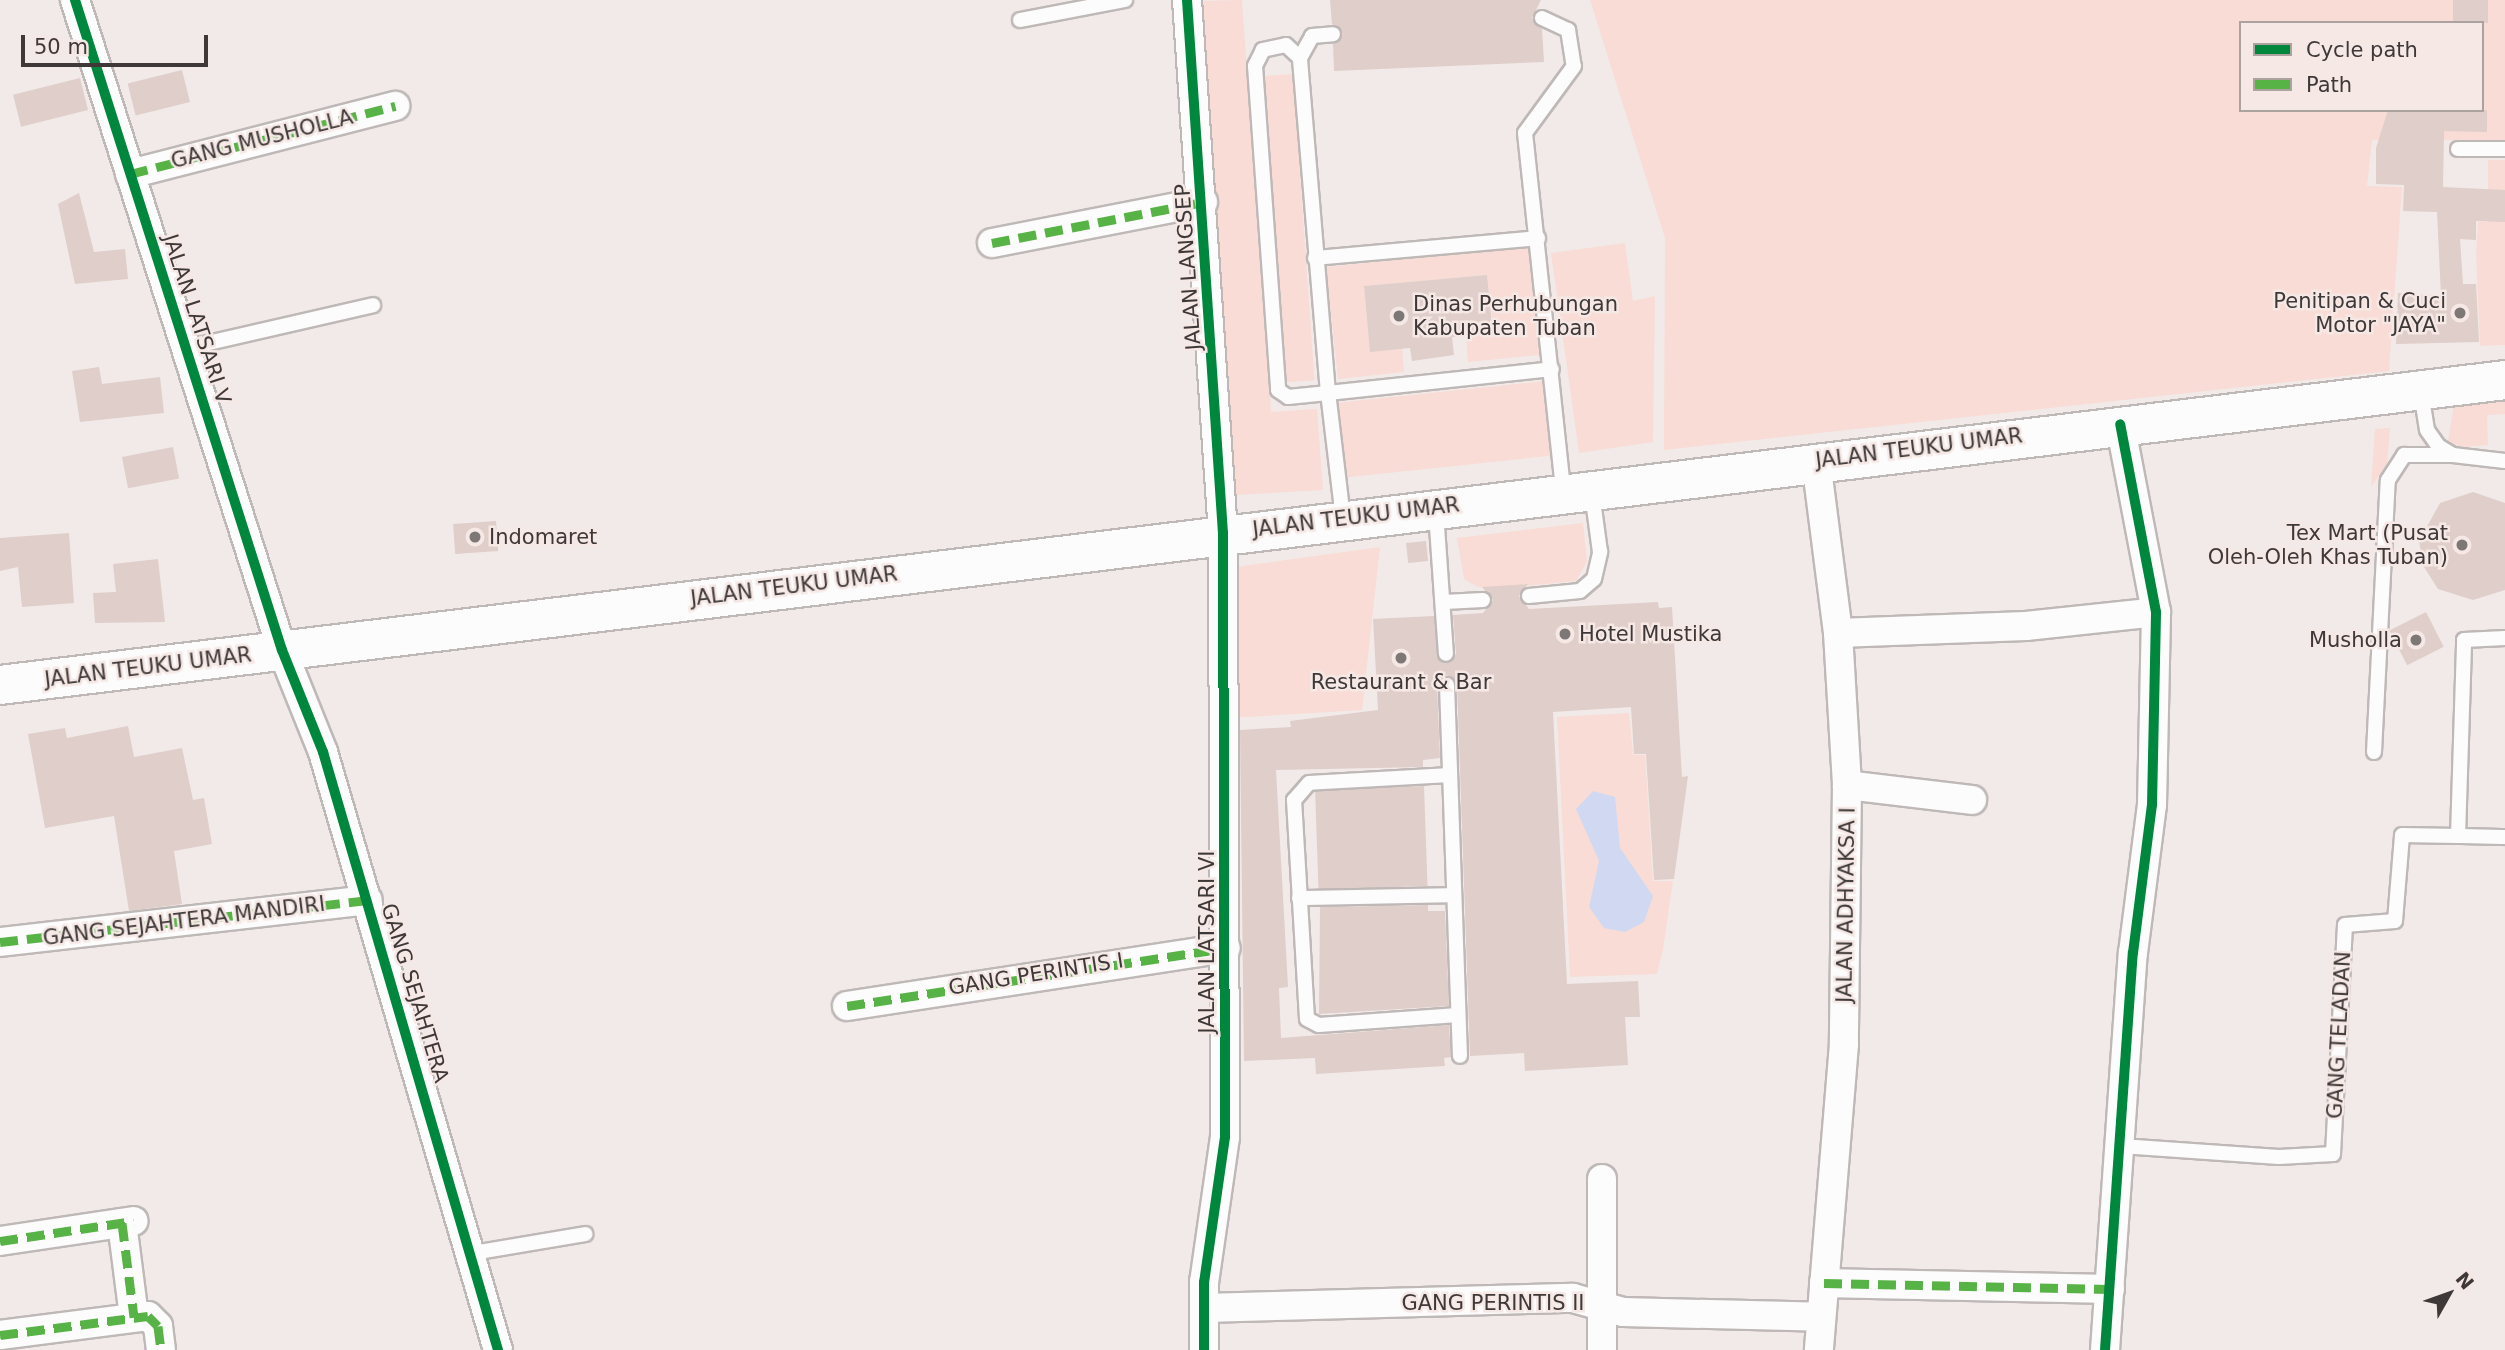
<!DOCTYPE html>
<style>
body{margin:0}
#map{position:relative;width:2505px;height:1350px;overflow:hidden;background:#f2eae8;font-family:"DejaVu Sans",sans-serif}
div>[style]{position:absolute}
[style*='--x']{left:calc(var(--x)*1px);top:calc(var(--y)*1px);width:calc(var(--w)*1px);rotate:calc(var(--a)*1deg)}
.green>*{inset:0;background:#f8dcd5;transform-origin:0 0}
.water>*{inset:0;background:#d1d8f2}
.building>*{inset:0;background:#dfcec9;transform-origin:0 0}
.roads{filter:drop-shadow(2px 0 #beb8b7) drop-shadow(-2px 0 #beb8b7) drop-shadow(0 2px #beb8b7) drop-shadow(0 -2px #beb8b7)}
.lane>*{height:14px;margin:-7px;padding:0 7px;transform-origin:7px;border-radius:7px;background:#fdfcfc}
.street>*{height:28px;margin:-14px;padding:0 14px;transform-origin:14px;border-radius:14px;background:#fdfcfc}
.highway>*{height:38px;margin:-19px;padding:0 19px;transform-origin:19px;border-radius:19px;background:#fdfcfc}
.quiet>*{height:9px;margin-top:-4.5px;transform-origin:0;background:repeating-linear-gradient(90deg,#57b346 0 18px,transparent 0 27px)}
.cycleway>*{height:10px;margin:-5px;padding:0 5px;transform-origin:5px;border-radius:5px;background:#00873e}
.dots>*{width:19px;height:19px;translate:-50% -50%;box-sizing:border-box;border:4px solid #f5e8e5;border-radius:50%}
span{translate:-50% -50%;white-space:nowrap;text-align:center;line-height:1.15;-webkit-text-stroke:5px #f5e8e5;paint-order:stroke}
.street-label{font-size:21px;color:#3e3938}
.poi-label{font-size:21px;color:#3e3938}
.right{translate:-100% -50%;text-align:right}
.left{translate:0 -50%;text-align:left}
.legend{position:absolute;left:2239px;top:21px;width:245px;height:91px;box-sizing:border-box;background:#f5e8e5;border:2px solid #aca2a0;margin:0;padding:9px 12px;list-style:none;font-size:21px;color:#3e3938}
.legend li{display:flex;align-items:center;gap:14px;height:35px}
.legend b{width:35px;border:2px solid #aca2a0}
.north{position:absolute;left:2414px;top:1259px;width:70px;height:70px;-webkit-text-stroke:5px #f5e8e5;paint-order:stroke;rotate:50deg;font-size:19px;font-weight:700;line-height:28px;text-align:center;color:#3e3938}
.north::after{content:'';display:block;margin:auto;width:24px;height:32px;background:#3e3938;clip-path:polygon(50% 0,100% 100%,50% 72%,0 100%)}
.scale{position:absolute;left:21px;top:35px;width:187px;height:32px;box-sizing:border-box;border:4px solid #3e3938;border-top:0;padding-left:9px;font-size:21px;line-height:24px;white-space:nowrap;color:#3e3938;-webkit-text-stroke:5px #f5e8e5;paint-order:stroke}
</style>
<div id="map">
<div class="green">
<i style="clip-path:polygon(1242px 0,1271px 412px,1317px 409px,1323px 490px,1236px 495px,1201px 1px)"></i>
<i style="clip-path:polygon(evenodd,1590px 0,2505px 0,2505px 140px,2372px 140px,2367px 186px,2402px 187px,2389px 371px,1664px 450px,1665px 238px,1590px 0,2241px 23px,2482px 23px,2482px 110px,2241px 110px,2241px 23px)"></i>
<i style="left:1293px;top:74px;width:307px;height:32px;rotate:86deg"></i>
<i style="clip-path:polygon(2488px 160px,2505px 160px,2505px 345px,2480px 346px,2476px 252px,2478px 222px,2488px 222px)"></i>
<i style="clip-path:polygon(1625px 243px,1633px 301px,1655px 296px,1653px 442px,1579px 453px,1551px 253px)"></i>
<i style="clip-path:polygon(1529px 247px,1540px 355px,1468px 362px,1466px 336px,1494px 334px,1487px 275px,1364px 286px,1370px 351px,1402px 348px,1404px 372px,1338px 379px,1326px 267px)"></i>
<i style="left:1545px;top:381px;width:75px;height:209px;rotate:84deg"></i>
<i style="clip-path:polygon(2505px 399px,2505px 414px,2487px 415px,2488px 445px,2461px 447px,2448px 441px,2454px 403px)"></i>
<i style="clip-path:polygon(2390px 428px,2387px 464px,2371px 487px,2375px 429px)"></i>
<i style="clip-path:polygon(1583px 523px,1587px 561px,1576px 581px,1513px 587px,1478px 587px,1464px 579px,1457px 538px)"></i>
<i style="clip-path:polygon(1380px 547px,1362px 710px,1229px 718px,1235px 567px)"></i>
<i style="clip-path:polygon(1629px 713px,1633px 755px,1645px 755px,1653px 881px,1673px 881px,1663px 949px,1657px 974px,1570px 977px,1557px 717px)"></i>
</div>
<div class="water">
<i style="clip-path:polygon(1593px 791px,1615px 797px,1620px 848px,1653px 896px,1644px 922px,1625px 932px,1604px 928px,1589px 907px,1599px 861px,1576px 809px)"></i>
</div>
<div class="building">
<i style="clip-path:polygon(1330px 0,1541px 0,1532px 18px,1542px 29px,1544px 62px,1334px 71px,1333px 44px,1343px 34px,1332px 24px)"></i>
<i style="left:2453px;top:0;width:35px;height:23px"></i>
<i style="left:182px;top:70px;width:33px;height:56px;rotate:76deg"></i>
<i style="left:80px;top:78px;width:33px;height:69px;rotate:76deg"></i>
<i style="clip-path:polygon(2388px 110px,2487px 110px,2487px 132px,2444px 131px,2443px 187px,2505px 190px,2505px 222px,2476px 221px,2476px 240px,2460px 239px,2463px 284px,2476px 284px,2479px 342px,2396px 344px,2398px 293px,2441px 296px,2437px 212px,2403px 211px,2404px 185px,2376px 184px,2376px 148px)"></i>
<i style="clip-path:polygon(79px 193px,94px 252px,125px 249px,128px 279px,75px 284px,58px 204px)"></i>
<i style="clip-path:polygon(1487px 275px,1493px 334px,1452px 337px,1454px 355px,1412px 361px,1410px 348px,1370px 352px,1364px 286px)"></i>
<i style="clip-path:polygon(99px 367px,102px 384px,160px 377px,164px 413px,80px 422px,72px 371px)"></i>
<i style="left:173px;top:447px;width:32px;height:52px;rotate:79deg"></i>
<i style="clip-path:polygon(2473px 492px,2505px 503px,2505px 590px,2473px 600px,2438px 589px,2424px 567px,2419px 541px,2440px 503px)"></i>
<i style="left:496px;top:521px;width:30px;height:43px;rotate:86deg"></i>
<i style="clip-path:polygon(69px 533px,74px 603px,22px 607px,18px 567px,0 571px,0 538px)"></i>
<i style="left:1426px;top:541px;width:20px;height:20px;rotate:84deg"></i>
<i style="clip-path:polygon(158px 559px,165px 622px,95px 623px,93px 593px,116px 592px,113px 564px)"></i>
<i style="clip-path:polygon(1528px 584px,1519px 596px,1529px 609px,1658px 602px,1659px 608px,1672px 607px,1682px 777px,1688px 776px,1674px 879px,1654px 880px,1646px 754px,1634px 754px,1631px 707px,1553px 712px,1567px 984px,1638px 981px,1640px 1017px,1625px 1017px,1628px 1065px,1525px 1071px,1524px 1053px,1470px 1056px,1457px 685px,1447px 675px,1437px 685px,1440px 758px,1423px 760px,1423px 767px,1276px 770px,1288px 987px,1279px 988px,1281px 1038px,1449px 1025px,1451px 1057px,1444px 1058px,1445px 1066px,1316px 1074px,1315px 1058px,1244px 1061px,1240px 730px,1291px 727px,1290px 721px,1378px 710px,1373px 619px,1434px 616px,1437px 655px,1447px 663px,1456px 654px,1453px 615px,1483px 613px,1493px 600px,1482px 587px)"></i>
<i style="left:2426px;top:612px;width:39px;height:41px;rotate:63deg"></i>
<i style="clip-path:polygon(128px 726px,134px 757px,182px 748px,193px 800px,204px 798px,212px 844px,174px 851px,182px 904px,129px 911px,114px 816px,45px 828px,28px 734px,65px 728px,67px 738px)"></i>
<i style="left:1424px;top:786px;width:100px;height:109px;rotate:88deg"></i>
<i style="clip-path:polygon(1428px 905px,1428px 911px,1445px 911px,1449px 1006px,1319px 1014px,1320px 907px)"></i>
</div>
<div class="roads">
<div class="lane">
<i style="--x:1542;--y:18;--w:29;--a:25"></i>
<i style="--x:1568;--y:30;--w:36;--a:81"></i>
<i style="--x:1574;--y:66;--w:83;--a:126.2"></i>
<i style="--x:1525;--y:133;--w:360;--a:83.9"></i>
<i style="--x:1020;--y:20;--w:107;--a:-10.8"></i>
<i style="--x:1300;--y:58;--w:25;--a:-61"></i>
<i style="--x:1312;--y:36;--w:21;--a:-5"></i>
<i style="--x:2458;--y:149;--w:47;--a:0"></i>
<i style="--x:1315;--y:258;--w:224;--a:-5.1"></i>
<i style="--x:186;--y:348;--w:192;--a:-12.9"></i>
<i style="--x:2421;--y:392;--w:38;--a:81"></i>
<i style="--x:2427;--y:430;--w:19;--a:55"></i>
<i style="--x:2438;--y:446;--w:17;--a:31"></i>
<i style="--x:2453;--y:455;--w:52;--a:6.6"></i>
<i style="--x:1436;--y:512;--w:142;--a:86"></i>
<i style="--x:1343;--y:518;--w:126;--a:-96.8"></i>
<i style="--x:1328;--y:393;--w:336;--a:-94.8"></i>
<i style="--x:1300;--y:58;--w:19;--a:-137"></i>
<i style="--x:1286;--y:45;--w:24;--a:168"></i>
<i style="--x:1263;--y:50;--w:18;--a:117"></i>
<i style="--x:1255;--y:66;--w:325;--a:85.9"></i>
<i style="--x:1278;--y:390;--w:12;--a:35"></i>
<i style="--x:1288;--y:397;--w:40;--a:-5.7"></i>
<i style="--x:1328;--y:393;--w:225;--a:-6.1"></i>
<i style="--x:1529;--y:596;--w:51;--a:-5.6"></i>
<i style="--x:1580;--y:591;--w:18;--a:-41"></i>
<i style="--x:1594;--y:579;--w:28;--a:-77"></i>
<i style="--x:1600;--y:552;--w:60;--a:-97.7"></i>
<i style="--x:1444;--y:602;--w:39;--a:-3"></i>
<i style="--x:1447;--y:685;--w:371;--a:88"></i>
<i style="--x:2374;--y:752;--w:272;--a:-87.1"></i>
<i style="--x:2388;--y:480;--w:30;--a:-57"></i>
<i style="--x:2404;--y:455;--w:49;--a:0"></i>
<i style="--x:1450;--y:775;--w:141;--a:176.8"></i>
<i style="--x:1309;--y:783;--w:23;--a:131"></i>
<i style="--x:1294;--y:800;--w:219;--a:86.6"></i>
<i style="--x:1307;--y:1019;--w:13;--a:27"></i>
<i style="--x:1319;--y:1025;--w:139;--a:-4.1"></i>
<i style="--x:2458;--y:836;--w:47;--a:1.2"></i>
<i style="--x:1299;--y:898;--w:155;--a:-1.1"></i>
<i style="--x:2121;--y:1146;--w:158;--a:4"></i>
<i style="--x:2279;--y:1157;--w:54;--a:-3.2"></i>
<i style="--x:2333;--y:1154;--w:229;--a:-87"></i>
<i style="--x:2345;--y:925;--w:50;--a:-4.6"></i>
<i style="--x:2395;--y:921;--w:86;--a:-85.3"></i>
<i style="--x:2402;--y:835;--w:56;--a:1"></i>
<i style="--x:2458;--y:836;--w:196;--a:-88.2"></i>
<i style="--x:2464;--y:640;--w:41;--a:-2.8"></i>
<i style="--x:473;--y:1253;--w:114;--a:-9.6"></i>
</div>
<div class="street">
<i style="--x:75;--y:0;--w:682;--a:72.34"></i>
<i style="--x:282;--y:650;--w:110;--a:68.1"></i>
<i style="--x:323;--y:752;--w:623;--a:73.69"></i>
<i style="--x:1187;--y:0;--w:534;--a:86.14"></i>
<i style="--x:1223;--y:533;--w:604;--a:89.81"></i>
<i style="--x:1225;--y:1137;--w:147;--a:98.2"></i>
<i style="--x:1204;--y:1282;--w:68;--a:90"></i>
<i style="--x:130;--y:174;--w:274;--a:-14.4"></i>
<i style="--x:992;--y:243;--w:215;--a:-11"></i>
<i style="--x:1816;--y:461;--w:173;--a:82.7"></i>
<i style="--x:1838;--y:633;--w:152;--a:86.6"></i>
<i style="--x:1847;--y:785;--w:259;--a:90.7"></i>
<i style="--x:1844;--y:1044;--w:307;--a:94.7"></i>
<i style="--x:1838;--y:633;--w:188;--a:-2.1"></i>
<i style="--x:2026;--y:626;--w:131;--a:-6.1"></i>
<i style="--x:1847;--y:785;--w:126;--a:6.8"></i>
<i style="--x:0;--y:942;--w:370;--a:-6.5"></i>
<i style="--x:847;--y:1006;--w:383;--a:-8.7"></i>
<i style="--x:122;--y:1223;--w:95;--a:82.7"></i>
<i style="--x:0;--y:1241;--w:135;--a:-8.5"></i>
<i style="--x:1824;--y:1283;--w:286;--a:1.2"></i>
<i style="--x:1204;--y:1308;--w:369;--a:-1.6"></i>
<i style="--x:1573;--y:1298;--w:52;--a:15.6"></i>
<i style="--x:1623;--y:1312;--w:198;--a:1.4"></i>
<i style="--x:0;--y:1335;--w:149;--a:-7.3"></i>
<i style="--x:148;--y:1316;--w:14;--a:45"></i>
<i style="--x:158;--y:1326;--w:24;--a:83"></i>
<i style="--x:1602;--y:1350;--w:171;--a:-90"></i>
<i style="--x:2105;--y:1350;--w:398;--a:-86"></i>
<i style="--x:2133;--y:953;--w:149;--a:-82.7"></i>
<i style="--x:2152;--y:805;--w:193;--a:-88.8"></i>
<i style="--x:2156;--y:612;--w:191;--a:-100.8"></i>
</div>
<div class="highway">
<i style="--x:0;--y:685;--w:2523;--a:-6.94"></i>
</div>
</div>
<div class="quiet">
<i style="--x:130;--y:174;--w:274;--a:-14.4"></i>
<i style="--x:992;--y:243;--w:215;--a:-11"></i>
<i style="--x:0;--y:942;--w:370;--a:-6.5"></i>
<i style="--x:847;--y:1006;--w:383;--a:-8.7"></i>
<i style="--x:122;--y:1223;--w:95;--a:82.7"></i>
<i style="--x:0;--y:1241;--w:135;--a:-8.5"></i>
<i style="--x:1824;--y:1283;--w:286;--a:1.2"></i>
<i style="--x:0;--y:1335;--w:149;--a:-7.3"></i>
<i style="--x:148;--y:1316;--w:14;--a:45"></i>
<i style="--x:158;--y:1326;--w:24;--a:83"></i>
</div>
<div class="cycleway">
<i style="--x:75;--y:0;--w:682;--a:72.34"></i>
<i style="--x:282;--y:650;--w:110;--a:68.1"></i>
<i style="--x:323;--y:752;--w:623;--a:73.69"></i>
<i style="--x:1187;--y:0;--w:534;--a:86.14"></i>
<i style="--x:1223;--y:533;--w:604;--a:89.81"></i>
<i style="--x:1225;--y:1137;--w:147;--a:98.2"></i>
<i style="--x:1204;--y:1282;--w:68;--a:90"></i>
<i style="--x:2105;--y:1350;--w:398;--a:-86"></i>
<i style="--x:2133;--y:953;--w:149;--a:-82.7"></i>
<i style="--x:2152;--y:805;--w:193;--a:-88.8"></i>
<i style="--x:2156;--y:612;--w:191;--a:-100.8"></i>
</div>
<div class="dots">
<i style="left:2460px;top:313px;background:#7d7776"></i>
<i style="left:1399px;top:316px;background:#7d7776"></i>
<i style="left:475px;top:537px;background:#7d7776"></i>
<i style="left:2462px;top:545px;background:#7d7776"></i>
<i style="left:1565px;top:634px;background:#7d7776"></i>
<i style="left:2416px;top:640px;background:#7d7776"></i>
<i style="left:1401px;top:658px;background:#7d7776"></i>
</div>
<div class="street-label">
<span style="left:262px;top:139px;rotate:-14deg">GANG MUSHOLLA</span>
<span style="left:1188px;top:267px;rotate:-94deg">JALAN LANGSEP</span>
<span style="left:197px;top:319px;rotate:72deg">JALAN LATSARI V</span>
<span style="left:1919px;top:448px;rotate:-7deg">JALAN TEUKU UMAR</span>
<span style="left:1356px;top:517px;rotate:-7deg">JALAN TEUKU UMAR</span>
<span style="left:794px;top:586px;rotate:-7deg">JALAN TEUKU UMAR</span>
<span style="left:148px;top:667px;rotate:-7deg">JALAN TEUKU UMAR</span>
<span style="left:1846px;top:905px;rotate:-89deg">JALAN ADHYAKSA I</span>
<span style="left:184px;top:921px;rotate:-7deg">GANG SEJAHTERA MANDIRI</span>
<span style="left:1207px;top:942px;rotate:-90deg">JALAN LATSARI VI</span>
<span style="left:1036px;top:974px;rotate:-9deg">GANG PERINTIS I</span>
<span style="left:415px;top:993px;rotate:73deg">GANG SEJAHTERA</span>
<span style="left:2339px;top:1035px;rotate:-87deg">GANG TELADAN</span>
<span style="left:1493px;top:1303px">GANG PERINTIS II</span>
</div>
<div class="poi-label">
<span class="right" style="left:2446px;top:313px">Penitipan &amp; Cuci<br>Motor "JAYA"</span>
<span class="left" style="left:1413px;top:316px">Dinas Perhubungan<br>Kabupaten Tuban</span>
<span class="right" style="left:2448px;top:545px">Tex Mart (Pusat<br>Oleh-Oleh Khas Tuban)</span>
<span class="left" style="left:489px;top:537px">Indomaret</span>
<span class="left" style="left:1579px;top:634px">Hotel Mustika</span>
<span class="right" style="left:2402px;top:640px">Musholla</span>
<span style="left:1401px;top:682px">Restaurant &amp; Bar</span>
</div>
<ul class="legend">
<li><b style="height:9px;background:#00873e"></b>Cycle path</li>
<li><b style="height:9px;background:#57b346"></b>Path</li>
</ul>
<div class="north">N</div>
<div class="scale">50 m</div>
</div>
